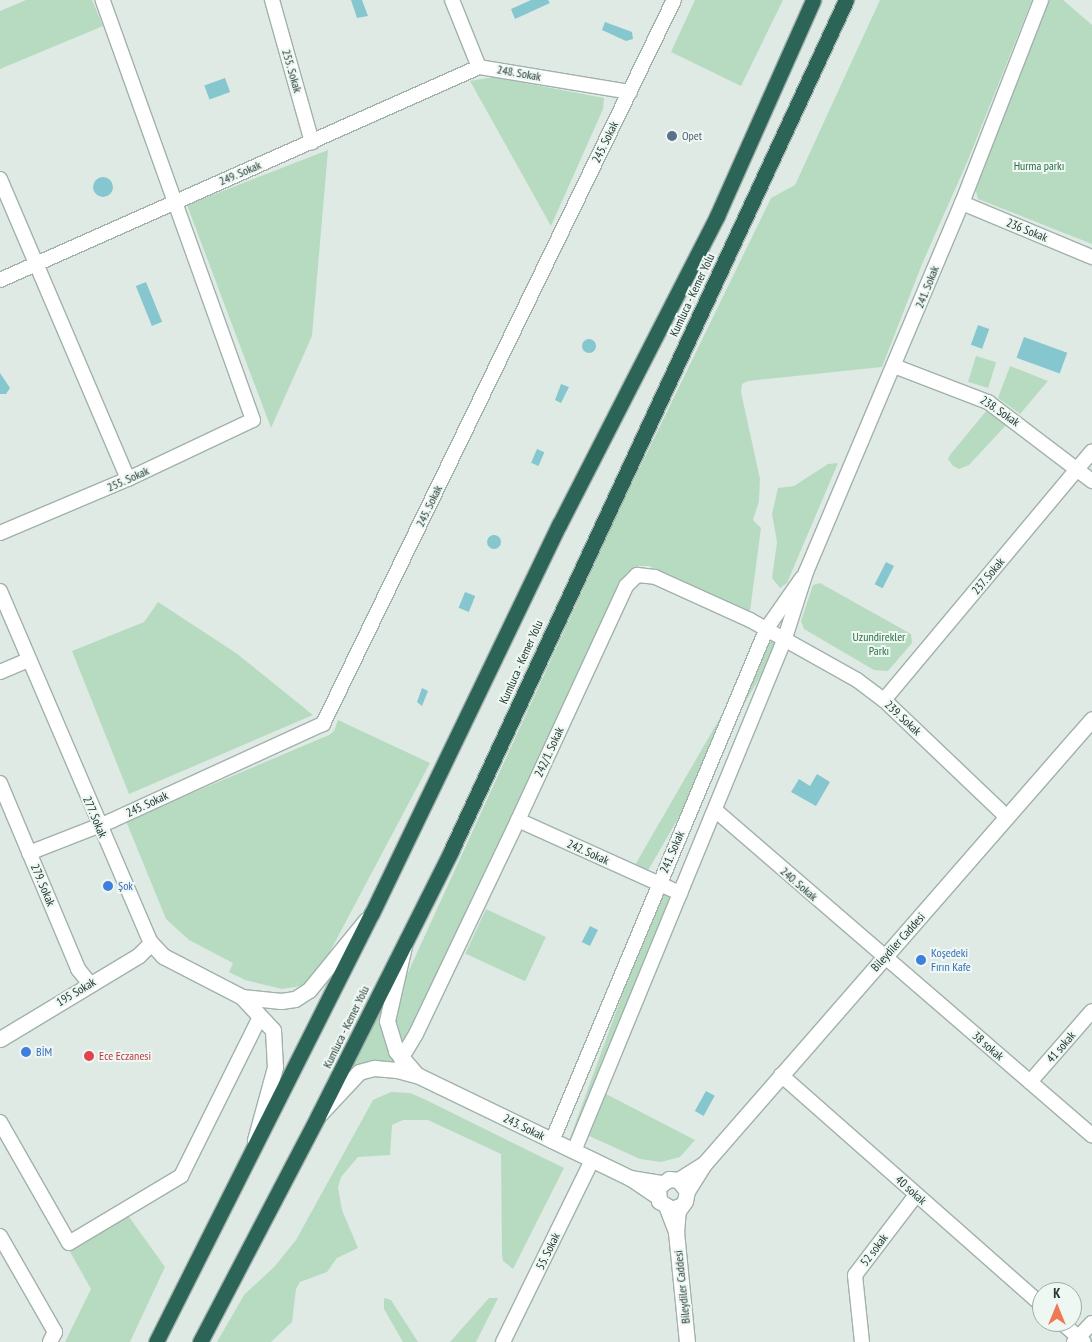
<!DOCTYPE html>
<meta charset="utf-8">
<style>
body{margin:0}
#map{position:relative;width:1092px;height:1342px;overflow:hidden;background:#dfeae5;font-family:"PT Sans Narrow",sans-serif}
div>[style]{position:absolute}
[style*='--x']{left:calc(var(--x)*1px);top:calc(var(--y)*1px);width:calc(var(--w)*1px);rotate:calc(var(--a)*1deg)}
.green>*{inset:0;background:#b7dbc0;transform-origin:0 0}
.water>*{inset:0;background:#86c6cf;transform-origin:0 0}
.round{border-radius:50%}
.roads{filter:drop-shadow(1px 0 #a2b1ac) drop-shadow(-1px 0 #a2b1ac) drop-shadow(0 1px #a2b1ac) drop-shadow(0 -1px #a2b1ac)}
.street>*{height:14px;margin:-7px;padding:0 7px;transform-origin:7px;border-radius:7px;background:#fff}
.secondary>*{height:15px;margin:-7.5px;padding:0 7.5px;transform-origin:7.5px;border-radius:7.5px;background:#fff}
.highway>*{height:15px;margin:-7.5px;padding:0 7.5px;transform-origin:7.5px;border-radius:7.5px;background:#2c6558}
.dots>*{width:14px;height:14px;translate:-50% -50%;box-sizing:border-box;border:2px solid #eff7f3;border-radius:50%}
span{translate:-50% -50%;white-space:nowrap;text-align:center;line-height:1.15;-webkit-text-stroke:4px #eff7f3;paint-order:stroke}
.street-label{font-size:12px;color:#203932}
.service-label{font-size:12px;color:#4e5e75}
.left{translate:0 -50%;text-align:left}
.park-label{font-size:12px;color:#2b6f44}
.shop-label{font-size:12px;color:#366cbe}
.health-label{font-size:12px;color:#be3a42}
.north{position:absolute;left:1032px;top:1282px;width:50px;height:50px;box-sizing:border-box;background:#eff7f3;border:1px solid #9caba6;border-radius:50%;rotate:0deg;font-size:14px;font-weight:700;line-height:20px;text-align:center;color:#203932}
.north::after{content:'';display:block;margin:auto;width:18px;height:22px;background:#f07857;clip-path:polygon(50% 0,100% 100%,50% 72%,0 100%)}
</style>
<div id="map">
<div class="green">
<i style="clip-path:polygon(26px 0,92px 0,103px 26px,0 69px,0 11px)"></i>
<i style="clip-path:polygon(695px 0,783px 0,741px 86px,671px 52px)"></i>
<i style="clip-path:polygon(880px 0,1032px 0,968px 160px,922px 264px,882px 367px,748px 381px,742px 384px,741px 392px,760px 479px,759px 501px,753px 520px,761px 528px,750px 611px,649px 566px,639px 566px,627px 573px,407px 1039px,401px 1043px,393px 1024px,400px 990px,623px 502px,771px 198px,795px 185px)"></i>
<i style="clip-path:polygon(1047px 0,1063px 0,1092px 25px,1092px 244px,978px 199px,975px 187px)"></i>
<i style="clip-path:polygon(493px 77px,604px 98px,603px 109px,551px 226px,470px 81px)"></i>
<i style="clip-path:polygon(328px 150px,312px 336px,271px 428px,187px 205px)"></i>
<i style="left:976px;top:356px;width:21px;height:27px;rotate:17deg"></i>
<i style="clip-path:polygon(1010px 366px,1048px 381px,1020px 414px,998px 398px)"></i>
<i style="clip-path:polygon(987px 410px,1008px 423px,969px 465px,959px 469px,953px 466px,948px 459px,950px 455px)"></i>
<i style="clip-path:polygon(838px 463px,787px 583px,780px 588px,772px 578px,777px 542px,772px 514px,778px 488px,794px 486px,828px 464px)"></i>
<i style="clip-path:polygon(820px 583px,911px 634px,912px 643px,888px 671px,874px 670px,804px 629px,801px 621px,813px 585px)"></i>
<i style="clip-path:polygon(158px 602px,236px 653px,313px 715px,129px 794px,72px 651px,144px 622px)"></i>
<i style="left:769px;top:633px;width:14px;height:270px;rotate:30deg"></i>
<i style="clip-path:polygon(338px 720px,430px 763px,326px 959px,307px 985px,282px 989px,245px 980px,229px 972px,233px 963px,189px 940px,166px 919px,126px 821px,329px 735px,334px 731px)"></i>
<i style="left:660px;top:891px;width:15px;height:268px;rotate:20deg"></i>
<i style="left:486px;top:909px;width:66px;height:49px;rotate:25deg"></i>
<i style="clip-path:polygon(379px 1007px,384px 1040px,402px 1067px,360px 1065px,348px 1070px)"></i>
<i style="clip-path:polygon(391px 1092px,410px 1093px,424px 1099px,564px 1168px,513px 1269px,503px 1261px,502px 1255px,501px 1154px,428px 1120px,403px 1120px,392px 1125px,390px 1155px,358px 1157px,341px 1177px,338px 1188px,342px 1210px,358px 1248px,337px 1258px,327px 1272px,300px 1282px,296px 1289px,292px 1322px,271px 1342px,217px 1342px,244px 1295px,275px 1266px,296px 1240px,373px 1100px)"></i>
<i style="clip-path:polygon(604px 1093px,695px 1140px,680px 1157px,661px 1162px,640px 1159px,587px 1135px)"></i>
<i style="clip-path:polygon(127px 1214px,165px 1267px,130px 1342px,65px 1342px,91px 1289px,69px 1250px)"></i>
<i style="clip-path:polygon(384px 1298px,391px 1300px,418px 1342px,403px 1342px,384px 1309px)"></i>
<i style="clip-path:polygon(489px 1298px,498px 1298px,476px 1342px,450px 1342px)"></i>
</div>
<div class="water">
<i style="clip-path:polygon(351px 0,362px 0,368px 16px,357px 18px)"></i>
<i style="clip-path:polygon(531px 0,548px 0,550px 3px,515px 19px,511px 9px)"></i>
<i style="clip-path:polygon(605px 22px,632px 32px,633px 39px,626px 41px,602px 30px)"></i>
<i style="left:225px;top:78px;width:15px;height:22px;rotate:70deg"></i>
<i class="round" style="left:93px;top:177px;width:20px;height:20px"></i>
<i style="left:146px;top:282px;width:43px;height:11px;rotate:68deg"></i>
<i style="left:978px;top:325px;width:12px;height:21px;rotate:20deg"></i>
<i style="left:1024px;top:337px;width:46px;height:22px;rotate:20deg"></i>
<i class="round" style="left:582px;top:339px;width:14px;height:14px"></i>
<i style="clip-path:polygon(0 373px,10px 388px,6px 394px,0 394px)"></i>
<i style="clip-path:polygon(561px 384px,569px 387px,561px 403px,555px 400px)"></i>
<i style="left:537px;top:449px;width:8px;height:15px;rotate:23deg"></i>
<i class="round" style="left:487px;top:535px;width:14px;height:14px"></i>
<i style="left:886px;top:562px;width:9px;height:25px;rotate:27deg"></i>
<i style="left:465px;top:592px;width:11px;height:17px;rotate:22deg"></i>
<i style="clip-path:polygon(422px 688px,428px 691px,422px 706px,417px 702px)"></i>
<i style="clip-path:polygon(817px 774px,830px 782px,816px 806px,791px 792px,799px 779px,810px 786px)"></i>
<i style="left:590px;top:926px;width:9px;height:18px;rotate:27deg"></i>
<i style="left:706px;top:1091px;width:10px;height:23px;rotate:29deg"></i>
</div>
<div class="roads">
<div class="street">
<i style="--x:272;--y:0;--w:148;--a:74.3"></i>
<i style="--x:452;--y:0;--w:72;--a:68.1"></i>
<i style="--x:479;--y:67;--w:153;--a:9.4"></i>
<i style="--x:0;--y:179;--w:326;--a:66.9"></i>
<i style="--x:962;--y:203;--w:141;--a:22.6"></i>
<i style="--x:0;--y:280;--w:524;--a:-23.97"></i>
<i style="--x:894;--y:366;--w:101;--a:21"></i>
<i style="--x:988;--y:402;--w:131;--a:37.2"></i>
<i style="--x:0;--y:533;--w:139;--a:-22.9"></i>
<i style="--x:128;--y:479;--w:138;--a:-25.3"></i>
<i style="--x:253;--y:420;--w:446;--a:-109.7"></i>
<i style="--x:0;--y:591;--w:383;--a:66.8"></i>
<i style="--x:0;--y:672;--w:30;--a:-23"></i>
<i style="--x:884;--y:700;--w:324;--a:-50.1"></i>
<i style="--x:0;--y:783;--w:202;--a:67.2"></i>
<i style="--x:78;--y:969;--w:19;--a:51"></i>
<i style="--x:715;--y:810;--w:498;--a:40.8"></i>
<i style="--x:518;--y:820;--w:178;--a:24.3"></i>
<i style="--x:29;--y:853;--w:90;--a:-21.4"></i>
<i style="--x:113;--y:820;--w:231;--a:-24.6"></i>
<i style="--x:323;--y:724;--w:805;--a:-64.14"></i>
<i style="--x:401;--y:1059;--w:29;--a:-59"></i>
<i style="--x:416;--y:1034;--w:237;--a:-64.5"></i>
<i style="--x:518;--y:820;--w:258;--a:-65.2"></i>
<i style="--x:626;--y:586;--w:16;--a:-45"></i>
<i style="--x:637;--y:575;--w:18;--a:6"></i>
<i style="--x:655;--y:577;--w:104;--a:24.4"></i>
<i style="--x:750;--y:620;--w:123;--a:29.3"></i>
<i style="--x:857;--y:680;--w:34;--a:37"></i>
<i style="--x:884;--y:700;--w:170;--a:43.6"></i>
<i style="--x:781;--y:1075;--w:348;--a:41.4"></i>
<i style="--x:1030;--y:1082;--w:94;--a:-48.9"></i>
<i style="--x:0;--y:1122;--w:139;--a:60.3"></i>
<i style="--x:69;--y:1243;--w:131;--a:-30.9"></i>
<i style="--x:181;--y:1176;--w:178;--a:-63.6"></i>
<i style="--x:552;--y:1141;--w:556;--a:-67.26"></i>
<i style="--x:767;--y:628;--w:61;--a:-55"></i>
<i style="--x:574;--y:1151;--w:555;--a:-67.64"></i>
<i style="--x:785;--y:638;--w:69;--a:-72.3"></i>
<i style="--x:806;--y:572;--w:401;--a:-67.1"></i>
<i style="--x:962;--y:203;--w:218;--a:-68.7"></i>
<i style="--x:0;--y:1236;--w:111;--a:60.2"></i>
<i style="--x:55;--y:1332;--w:11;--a:117"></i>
<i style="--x:1061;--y:1322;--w:30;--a:41"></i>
<i style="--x:503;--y:1342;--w:203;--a:-63.9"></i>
<i style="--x:862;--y:1342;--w:67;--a:-96"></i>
<i style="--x:855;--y:1275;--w:101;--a:-52.7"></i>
<i style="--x:1074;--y:1342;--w:26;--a:-47"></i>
</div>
<div class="secondary">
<i style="--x:404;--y:946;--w:77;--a:102.8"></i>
<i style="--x:387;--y:1021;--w:31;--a:73"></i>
<i style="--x:396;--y:1051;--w:30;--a:49"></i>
<i style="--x:242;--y:997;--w:39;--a:6"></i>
<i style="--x:281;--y:1001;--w:14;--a:-8"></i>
<i style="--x:295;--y:999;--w:17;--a:-33"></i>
<i style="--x:309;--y:990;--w:90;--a:-50.8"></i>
<i style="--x:0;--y:1039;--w:162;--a:-31.1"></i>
<i style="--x:139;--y:955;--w:17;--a:-45"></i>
<i style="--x:151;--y:943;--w:18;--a:47"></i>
<i style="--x:163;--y:956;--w:89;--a:27.4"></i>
<i style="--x:242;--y:997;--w:45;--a:46.8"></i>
<i style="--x:273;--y:1030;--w:37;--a:87"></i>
<i style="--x:275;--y:1067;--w:76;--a:105.3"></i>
<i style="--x:318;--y:1116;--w:60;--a:-47"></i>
<i style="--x:359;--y:1072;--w:16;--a:-15"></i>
<i style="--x:374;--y:1068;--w:23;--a:5"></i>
<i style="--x:397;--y:1070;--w:23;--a:15"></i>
<i style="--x:419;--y:1076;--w:234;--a:25.8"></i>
<i style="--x:704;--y:1164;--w:590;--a:-48.91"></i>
<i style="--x:678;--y:1180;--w:31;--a:-32"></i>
<i style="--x:704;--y:1164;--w:32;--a:122"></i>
<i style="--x:657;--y:1196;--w:32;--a:-146"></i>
<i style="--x:630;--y:1178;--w:31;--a:9"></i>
<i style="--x:667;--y:1208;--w:26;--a:69"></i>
<i style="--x:676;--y:1232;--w:21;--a:-85"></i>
<i style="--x:678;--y:1211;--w:12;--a:-55"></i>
<i style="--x:685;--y:1201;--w:10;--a:-79"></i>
<i style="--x:687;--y:1191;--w:14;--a:-129"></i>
<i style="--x:678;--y:1180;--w:9;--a:-174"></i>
<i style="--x:669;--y:1179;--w:14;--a:144"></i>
<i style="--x:658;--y:1187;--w:14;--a:86"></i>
<i style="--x:659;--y:1201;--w:15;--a:32"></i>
<i style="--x:672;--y:1209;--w:11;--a:-22"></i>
<i style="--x:676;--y:1232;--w:111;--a:84.3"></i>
</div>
<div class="highway">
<i style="--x:156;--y:1342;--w:480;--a:-63.3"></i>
<i style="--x:372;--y:913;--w:431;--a:-64.3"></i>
<i style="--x:559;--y:525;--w:347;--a:-62.9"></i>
<i style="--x:717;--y:216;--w:236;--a:-66"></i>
<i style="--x:200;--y:1342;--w:255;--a:-62.4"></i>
<i style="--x:318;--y:1116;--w:297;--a:-63.3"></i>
<i style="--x:451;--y:851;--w:938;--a:-65.1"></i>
</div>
</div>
<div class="dots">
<i style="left:672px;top:136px;background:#5c6f8a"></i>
<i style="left:108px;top:886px;background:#3f7fe0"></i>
<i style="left:921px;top:960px;background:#3f7fe0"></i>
<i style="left:26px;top:1052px;background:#3f7fe0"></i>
<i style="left:89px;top:1056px;background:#e0444e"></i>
</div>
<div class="street-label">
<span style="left:292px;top:71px;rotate:74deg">255. Sokak</span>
<span style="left:519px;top:73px;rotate:10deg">248. Sokak</span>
<span style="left:605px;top:142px;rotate:-64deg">245. Sokak</span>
<span style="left:240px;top:173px;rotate:-23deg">249. Sokak</span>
<span style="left:1027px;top:230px;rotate:22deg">236 Sokak</span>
<span style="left:927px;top:287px;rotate:-68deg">241. Sokak</span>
<span style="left:692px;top:295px;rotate:-65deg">Kumluca - Kemer Yolu</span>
<span style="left:1000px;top:411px;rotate:34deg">238. Sokak</span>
<span style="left:128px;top:479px;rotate:-24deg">255. Sokak</span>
<span style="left:429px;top:506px;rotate:-64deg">245. Sokak</span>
<span style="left:988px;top:576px;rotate:-50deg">237. Sokak</span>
<span style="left:521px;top:662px;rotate:-66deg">Kumluca - Kemer Yolu</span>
<span style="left:903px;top:718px;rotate:43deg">239. Sokak</span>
<span style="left:549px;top:752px;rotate:-65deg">242/1. Sokak</span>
<span style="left:147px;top:804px;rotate:-25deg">245. Sokak</span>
<span style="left:95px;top:817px;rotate:67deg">277. Sokak</span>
<span style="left:588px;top:852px;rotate:24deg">242. Sokak</span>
<span style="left:672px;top:852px;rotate:-67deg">241. Sokak</span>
<span style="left:799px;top:884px;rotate:41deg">240. Sokak</span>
<span style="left:43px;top:885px;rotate:67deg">279. Sokak</span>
<span style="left:898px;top:942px;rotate:-48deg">Bileydiler Caddesi</span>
<span style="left:76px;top:992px;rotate:-31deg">195 Sokak</span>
<span style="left:346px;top:1027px;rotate:-64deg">Kumluca - Kemer Yolu</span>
<span style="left:988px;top:1046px;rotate:41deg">38 sokak</span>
<span style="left:1061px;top:1047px;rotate:-49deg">41 sokak</span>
<span style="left:524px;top:1127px;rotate:26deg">243. Sokak</span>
<span style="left:911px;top:1190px;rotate:42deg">40 sokak</span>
<span style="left:874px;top:1250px;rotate:-53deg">52 sokak</span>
<span style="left:548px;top:1251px;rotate:-64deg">55. Sokak</span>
<span style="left:682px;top:1287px;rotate:-96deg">Bileydiler Caddesi</span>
</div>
<div class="service-label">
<span class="left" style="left:682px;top:136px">Opet</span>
</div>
<div class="park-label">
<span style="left:1039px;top:166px">Hurma parkı</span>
<span style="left:879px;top:644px">Uzundirekler<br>Parkı</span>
</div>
<div class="shop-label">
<span class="left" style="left:118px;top:886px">Şok</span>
<span class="left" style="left:931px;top:960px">Koşedeki<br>Fırın Kafe</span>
<span class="left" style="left:36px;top:1052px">BİM</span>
</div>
<div class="health-label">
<span class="left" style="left:99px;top:1056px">Ece Eczanesi</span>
</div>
<div class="north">K</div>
</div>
